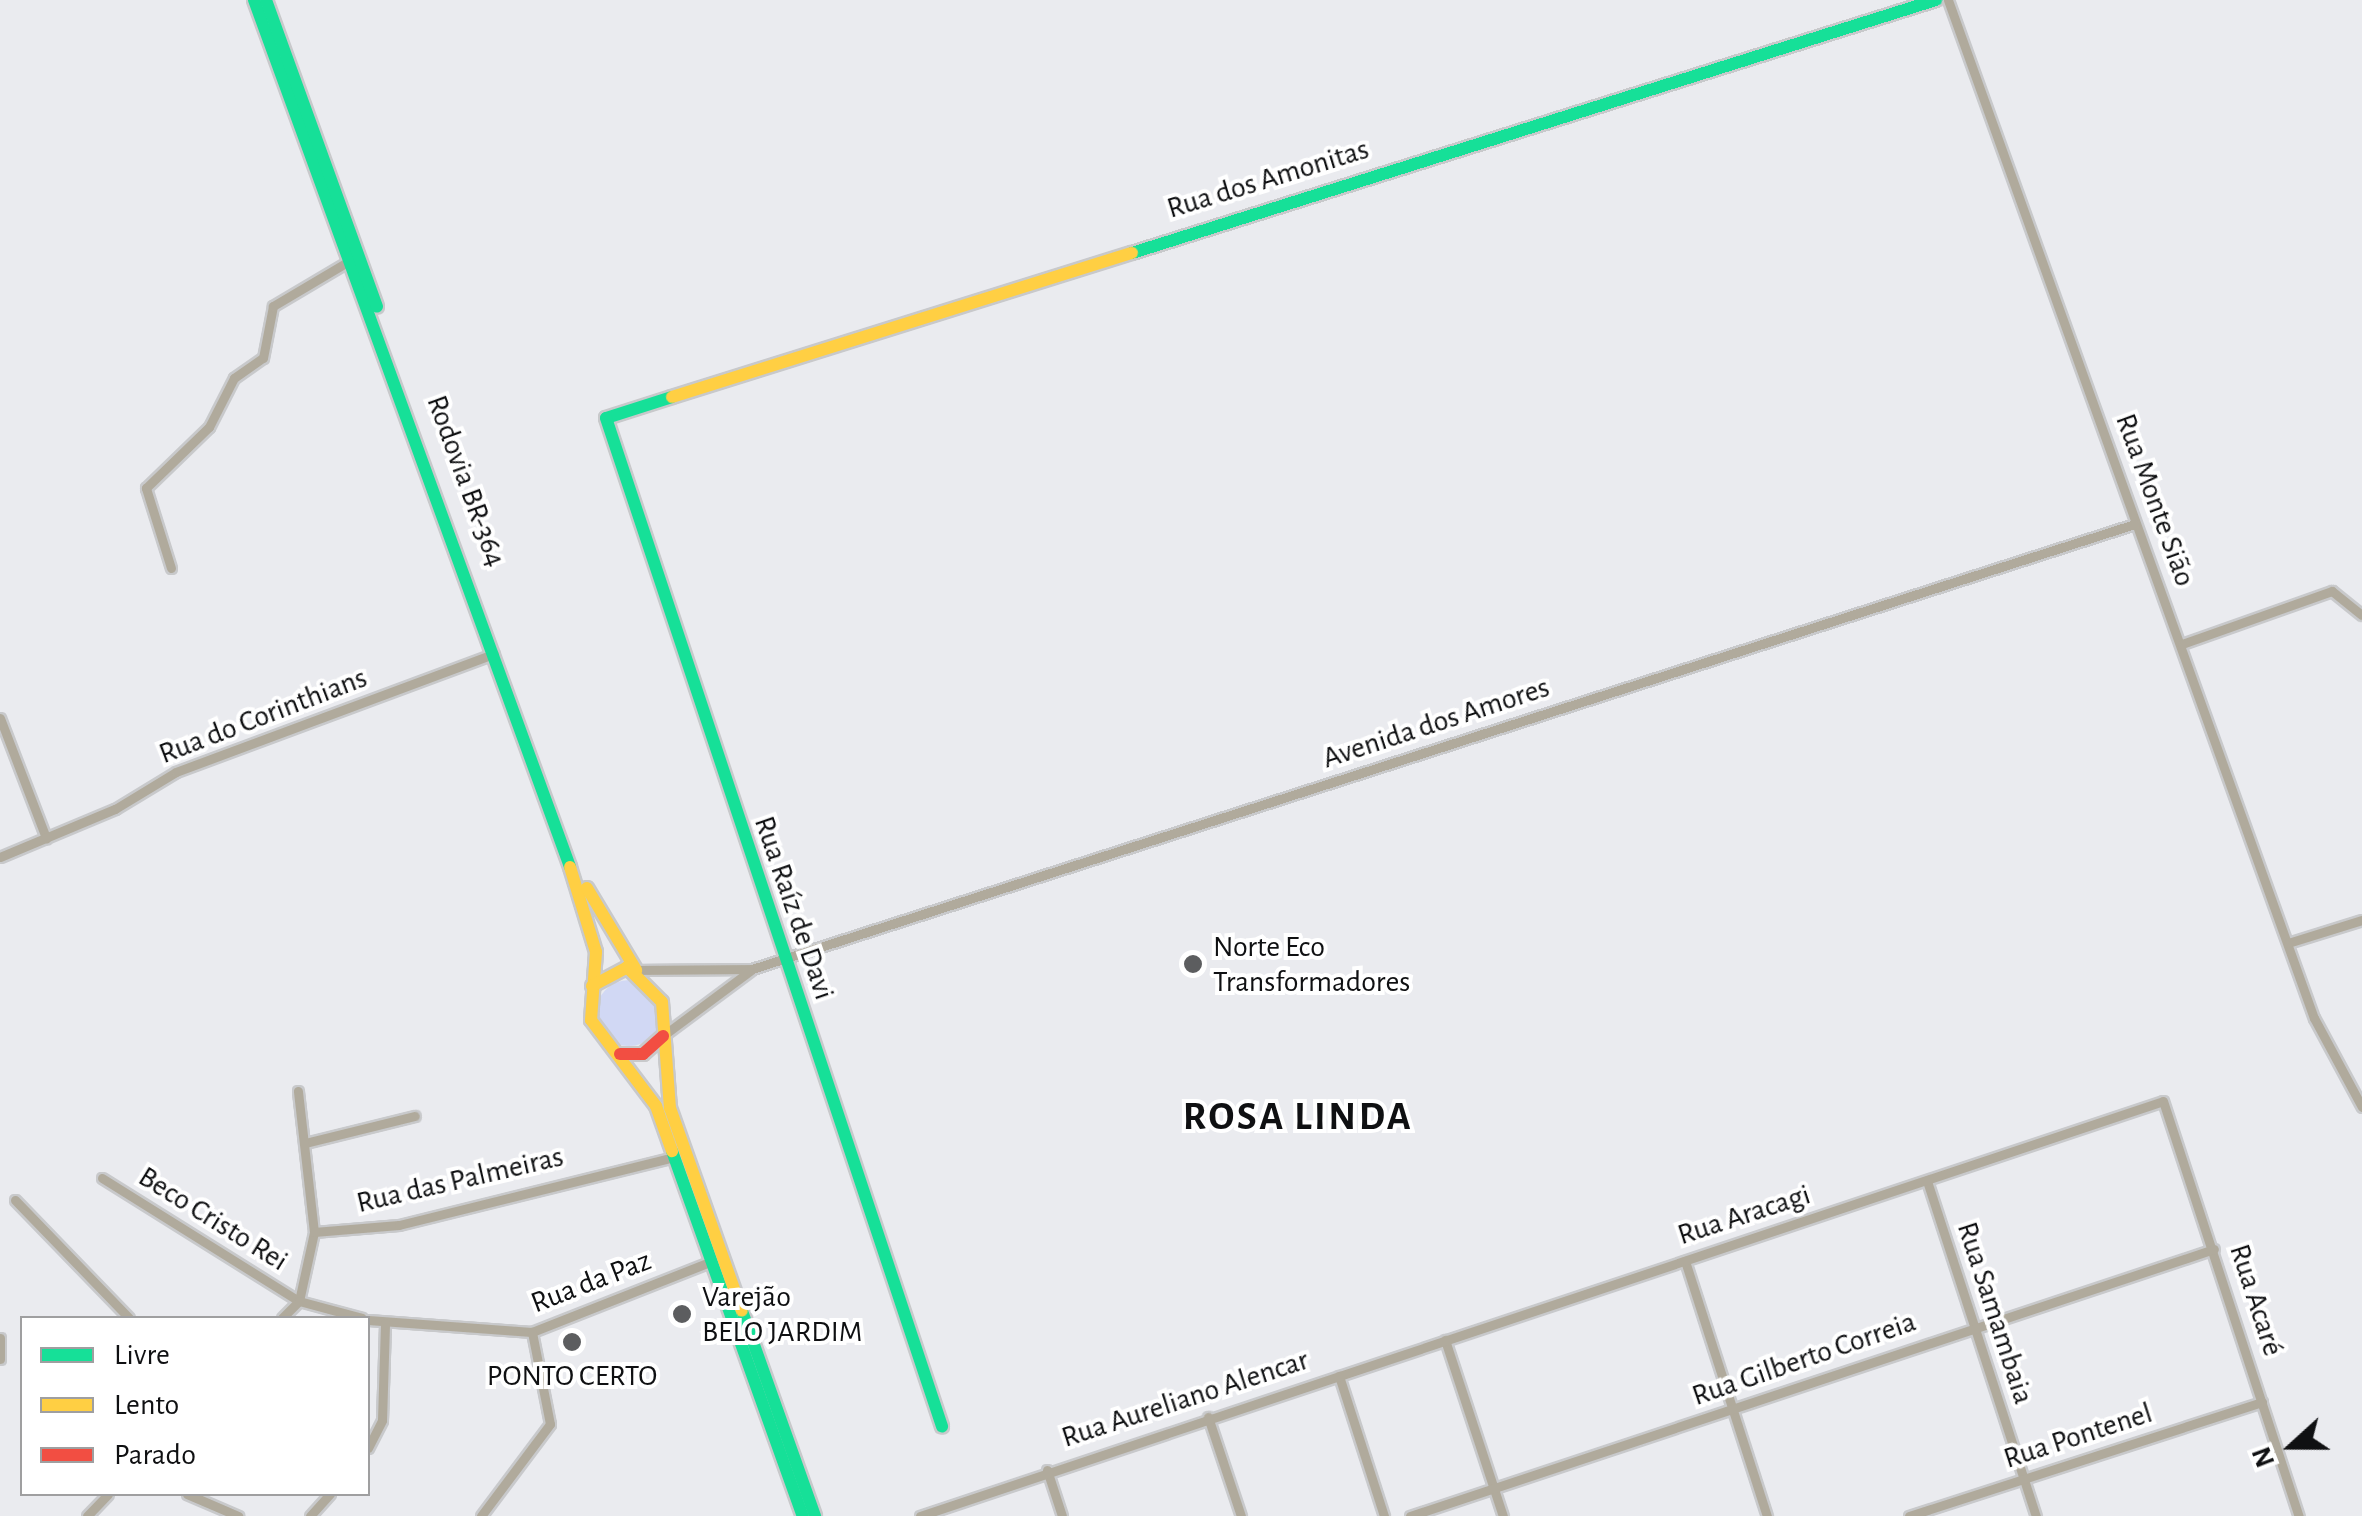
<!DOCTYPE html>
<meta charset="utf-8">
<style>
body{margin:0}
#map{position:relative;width:2362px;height:1516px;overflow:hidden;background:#eaebef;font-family:"Alegreya Sans",sans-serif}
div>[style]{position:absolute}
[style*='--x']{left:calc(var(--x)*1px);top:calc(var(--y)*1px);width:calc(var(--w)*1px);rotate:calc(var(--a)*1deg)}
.green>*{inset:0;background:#d1d8f4}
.round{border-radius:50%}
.roads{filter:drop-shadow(2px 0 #c8c9cb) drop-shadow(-2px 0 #c8c9cb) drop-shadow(0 2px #c8c9cb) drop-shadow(0 -2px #c8c9cb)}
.street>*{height:9px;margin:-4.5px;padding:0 4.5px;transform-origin:4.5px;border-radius:4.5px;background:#b0aa9c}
.fast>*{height:12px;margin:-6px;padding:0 6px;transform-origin:6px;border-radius:6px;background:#16e098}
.slow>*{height:12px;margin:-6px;padding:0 6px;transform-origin:6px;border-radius:6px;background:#ffcf43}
.jam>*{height:12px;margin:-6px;padding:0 6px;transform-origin:6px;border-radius:6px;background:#f24e42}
.dots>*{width:28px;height:28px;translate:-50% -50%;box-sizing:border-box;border:5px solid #fff;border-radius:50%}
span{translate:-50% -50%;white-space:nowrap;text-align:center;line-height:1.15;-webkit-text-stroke:8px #fff;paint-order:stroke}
.street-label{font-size:30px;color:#0f1012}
.poi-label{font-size:30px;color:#0f1012}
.left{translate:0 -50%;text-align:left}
.district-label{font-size:40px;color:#0f1012;font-weight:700;letter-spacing:2.5px}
.legend{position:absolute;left:20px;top:1316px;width:350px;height:180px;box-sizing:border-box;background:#fff;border:2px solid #9f9fa0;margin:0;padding:12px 18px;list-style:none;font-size:30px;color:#0f1012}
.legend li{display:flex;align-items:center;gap:20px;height:50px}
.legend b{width:50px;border:2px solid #9f9fa0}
.north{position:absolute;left:2242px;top:1396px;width:100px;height:100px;-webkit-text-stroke:8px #fff;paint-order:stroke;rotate:249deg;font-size:28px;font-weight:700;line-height:40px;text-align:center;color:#0f1012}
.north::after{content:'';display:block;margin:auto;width:35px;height:45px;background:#0f1012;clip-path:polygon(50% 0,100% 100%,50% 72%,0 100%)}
</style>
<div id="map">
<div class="green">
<i class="round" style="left:596px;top:980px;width:66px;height:66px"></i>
</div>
<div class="roads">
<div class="street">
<i style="--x:1948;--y:0;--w:1082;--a:70.23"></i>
<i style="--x:2314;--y:1018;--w:101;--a:61.7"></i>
<i style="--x:171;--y:568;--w:84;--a:-107.4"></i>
<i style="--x:146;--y:488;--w:88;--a:-44.1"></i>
<i style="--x:209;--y:427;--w:55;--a:-63"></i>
<i style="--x:234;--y:378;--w:35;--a:-35"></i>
<i style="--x:263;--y:358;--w:53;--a:-79.1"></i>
<i style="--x:273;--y:306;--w:88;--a:-30.6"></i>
<i style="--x:2182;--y:644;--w:159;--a:-19.5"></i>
<i style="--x:2332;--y:591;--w:38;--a:39"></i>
<i style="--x:0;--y:718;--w:129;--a:69"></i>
<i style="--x:0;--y:857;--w:125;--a:-22.7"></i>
<i style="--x:115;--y:809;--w:71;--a:-31.2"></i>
<i style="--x:176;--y:772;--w:339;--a:-20.4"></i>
<i style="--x:2288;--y:943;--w:77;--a:-17.3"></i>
<i style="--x:636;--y:970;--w:116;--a:-0.5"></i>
<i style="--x:752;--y:969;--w:1453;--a:-17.84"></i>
<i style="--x:664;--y:1035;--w:107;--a:-36.7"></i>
<i style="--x:305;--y:1143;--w:113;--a:-13.8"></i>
<i style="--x:102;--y:1178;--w:232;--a:32"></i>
<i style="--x:299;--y:1301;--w:71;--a:-77.7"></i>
<i style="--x:314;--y:1232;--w:142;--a:-96.5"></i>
<i style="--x:1927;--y:1181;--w:352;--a:72"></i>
<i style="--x:15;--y:1200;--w:164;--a:46"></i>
<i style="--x:314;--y:1232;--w:85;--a:-4.7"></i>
<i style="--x:399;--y:1225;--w:283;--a:-13.9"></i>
<i style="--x:1685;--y:1261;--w:268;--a:72.2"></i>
<i style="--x:282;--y:1318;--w:24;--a:-45"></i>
<i style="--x:299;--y:1301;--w:65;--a:15.1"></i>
<i style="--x:368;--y:1320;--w:164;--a:4.2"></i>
<i style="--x:532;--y:1332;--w:191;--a:-21.5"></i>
<i style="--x:0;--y:1338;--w:21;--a:90"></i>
<i style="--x:1445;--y:1340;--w:185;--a:71.8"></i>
<i style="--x:1339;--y:1376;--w:147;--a:72.2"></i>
<i style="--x:1208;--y:1417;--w:104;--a:71.6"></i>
<i style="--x:368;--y:1448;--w:31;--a:-63"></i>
<i style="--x:382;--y:1420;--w:97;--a:-88.2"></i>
<i style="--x:1047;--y:1470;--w:48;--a:71.9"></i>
<i style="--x:187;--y:1494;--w:56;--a:23.3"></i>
<i style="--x:87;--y:1516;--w:30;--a:-46"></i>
<i style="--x:310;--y:1516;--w:30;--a:-48"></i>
<i style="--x:481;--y:1516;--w:115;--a:-53.1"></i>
<i style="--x:550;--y:1424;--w:94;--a:-101.1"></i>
<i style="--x:920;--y:1516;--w:1310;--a:-18.46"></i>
<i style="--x:2163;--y:1101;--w:437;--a:71.9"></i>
<i style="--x:1410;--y:1516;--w:847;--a:-18.37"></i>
<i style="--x:1909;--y:1516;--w:371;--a:-17.9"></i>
</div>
<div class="fast">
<i style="--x:254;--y:0;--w:923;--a:69.97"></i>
<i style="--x:266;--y:0;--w:326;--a:70.1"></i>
<i style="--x:1132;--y:253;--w:843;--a:-17.47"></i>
<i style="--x:672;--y:397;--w:69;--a:162.3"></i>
<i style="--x:606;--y:418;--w:1063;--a:71.57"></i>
<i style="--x:672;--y:1151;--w:388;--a:70.3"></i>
<i style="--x:742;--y:1311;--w:218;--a:70.4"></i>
</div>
<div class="slow">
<i style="--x:672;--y:397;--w:482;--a:-17.4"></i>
<i style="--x:570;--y:867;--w:89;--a:73"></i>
<i style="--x:596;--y:952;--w:68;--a:94.2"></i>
<i style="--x:591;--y:1020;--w:108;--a:52.9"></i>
<i style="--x:656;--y:1106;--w:48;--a:70.4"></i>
<i style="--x:587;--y:888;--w:96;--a:59.1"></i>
<i style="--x:592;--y:986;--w:40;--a:-28"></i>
<i style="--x:627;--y:967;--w:49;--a:45"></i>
<i style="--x:662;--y:1002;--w:106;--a:85.7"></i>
<i style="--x:670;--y:1108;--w:215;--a:70.5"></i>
</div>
<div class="jam">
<i style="--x:620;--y:1054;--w:23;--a:0"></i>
<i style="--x:643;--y:1054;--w:27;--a:-42"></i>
</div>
</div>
<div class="dots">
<i style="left:1193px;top:964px;background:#5c5d5f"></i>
<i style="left:682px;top:1314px;background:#5c5d5f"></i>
<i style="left:572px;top:1342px;background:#5c5d5f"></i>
</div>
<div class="street-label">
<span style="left:1268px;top:179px;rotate:-17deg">Rua dos Amonitas</span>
<span style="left:466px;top:481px;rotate:70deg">Rodovia BR-364</span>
<span style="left:2155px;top:500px;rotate:70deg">Rua Monte Sião</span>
<span style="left:263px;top:716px;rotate:-21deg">Rua do Corinthians</span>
<span style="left:1436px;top:723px;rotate:-18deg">Avenida dos Amores</span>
<span style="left:794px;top:908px;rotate:71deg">Rua Raíz de Davi</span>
<span style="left:460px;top:1180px;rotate:-13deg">Rua das Palmeiras</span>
<span style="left:1744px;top:1215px;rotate:-18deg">Rua Aracagi</span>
<span style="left:213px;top:1219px;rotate:32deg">Beco Cristo Rei</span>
<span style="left:591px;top:1282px;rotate:-21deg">Rua da Paz</span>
<span style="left:2256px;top:1300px;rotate:72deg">Rua Acaré</span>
<span style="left:1995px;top:1313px;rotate:72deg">Rua Samambaia</span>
<span style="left:1804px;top:1359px;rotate:-19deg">Rua Gilberto Correia</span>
<span style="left:1185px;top:1399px;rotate:-18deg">Rua Aureliano Alencar</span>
<span style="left:2078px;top:1436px;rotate:-18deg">Rua Pontenel</span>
</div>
<div class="poi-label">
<span class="left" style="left:1213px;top:964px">Norte Eco<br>Transformadores</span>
<span class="left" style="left:702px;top:1314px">Varejão<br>BELO JARDIM</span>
<span style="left:572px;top:1376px">PONTO CERTO</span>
</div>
<div class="district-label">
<span style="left:1298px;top:1117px">ROSA LINDA</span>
</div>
<ul class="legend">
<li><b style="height:12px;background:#16e098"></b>Livre</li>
<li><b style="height:12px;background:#ffcf43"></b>Lento</li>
<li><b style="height:12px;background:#f24e42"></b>Parado</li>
</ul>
<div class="north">N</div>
</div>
